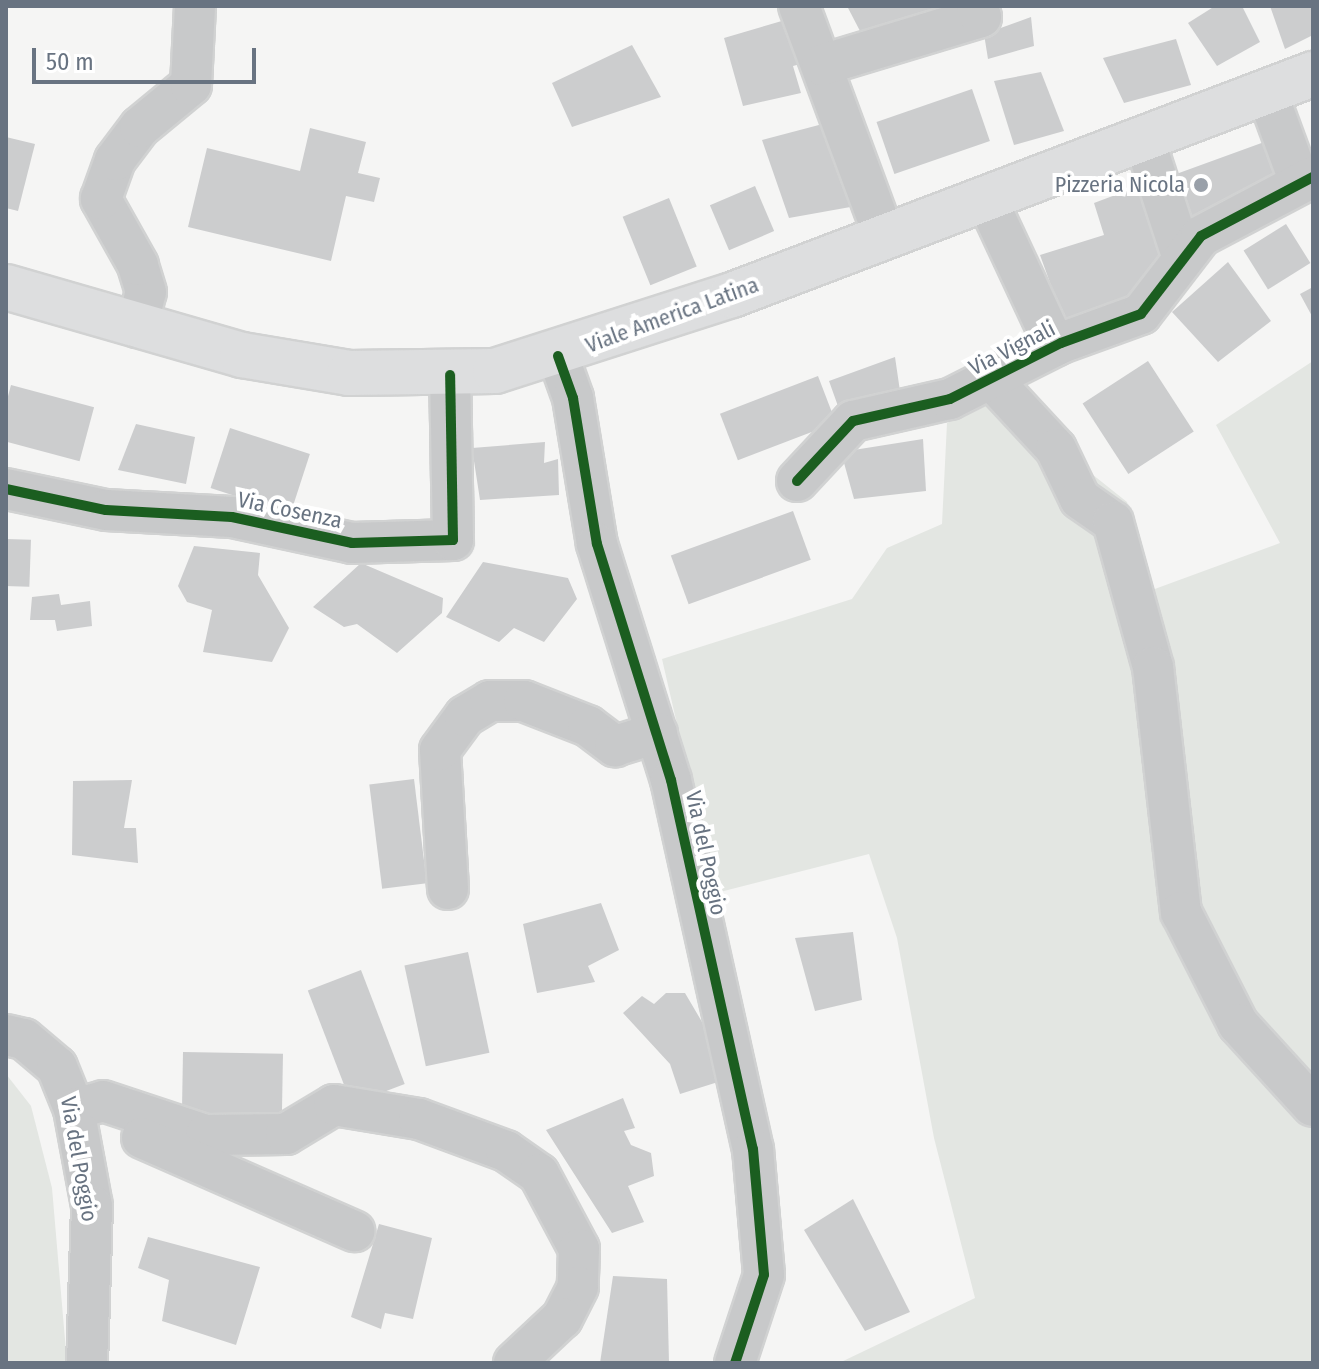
<!DOCTYPE html>
<style>
body{margin:0}
#map{position:relative;width:1319px;height:1369px;overflow:hidden;background:#f5f5f4;font-family:"Fira Sans Condensed",sans-serif}
div>[style]{position:absolute}
[style*='--x']{left:calc(var(--x)*1px);top:calc(var(--y)*1px);width:calc(var(--w)*1px);rotate:calc(var(--a)*1deg)}
.green>*{inset:0;background:#e3e6e2}
.building>*{inset:0;background:#cccdce;transform-origin:0 0}
.roads{filter:drop-shadow(2px 0 #d1d2d2) drop-shadow(-2px 0 #d1d2d2) drop-shadow(0 2px #d1d2d2) drop-shadow(0 -2px #d1d2d2)}
.minor>*{height:40px;margin:-20px;padding:0 20px;transform-origin:20px;border-radius:20px;background:#c8c9ca}
.major>*{height:44px;margin:-22px;padding:0 22px;transform-origin:22px;border-radius:22px;background:#dddedf}
.cycleway>*{height:10px;margin:-5px;padding:0 5px;transform-origin:5px;border-radius:5px;background:#1b5e20}
.dots>*{width:22px;height:22px;translate:-50% -50%;box-sizing:border-box;border:4px solid #fff;border-radius:50%}
span{translate:-50% -50%;white-space:nowrap;text-align:center;line-height:1.15;-webkit-text-stroke:8px #fff;paint-order:stroke}
.poi-label{font-size:22px;color:#687381}
.right{translate:-100% -50%;text-align:right}
.street-label{font-size:22px;color:#687381}
.frame{position:absolute;inset:0;border:8px solid #687381;pointer-events:none}
.scale{position:absolute;left:32px;top:48px;width:224px;height:36px;box-sizing:border-box;border:4px solid #687381;border-top:0;padding-left:10px;font-size:24px;line-height:28px;white-space:nowrap;color:#687381;-webkit-text-stroke:6px #fff;paint-order:stroke}
</style>
<div id="map">
<div class="green">
<i style="clip-path:polygon(1313px 361px,1313px 1363px,839px 1363px,975px 1298px,934px 1138px,897px 938px,869px 854px,716px 893px,662px 659px,852px 599px,887px 548px,942px 524px,947px 423px,999px 400px,1127px 502px,1152px 590px,1280px 543px,1216px 425px)"></i>
<i style="clip-path:polygon(6px 1074px,31px 1106px,52px 1188px,67px 1363px,6px 1363px)"></i>
</div>
<div class="building">
<i style="clip-path:polygon(847px 6px,962px 6px,908px 31px,860px 31px)"></i>
<i style="clip-path:polygon(1215px 6px,1242px 6px,1260px 42px,1217px 66px,1188px 23px)"></i>
<i style="clip-path:polygon(1270px 6px,1313px 6px,1313px 35px,1285px 49px)"></i>
<i style="clip-path:polygon(1031px 17px,1034px 46px,988px 59px,984px 34px)"></i>
<i style="clip-path:polygon(792px 18px,804px 63px,793px 66px,801px 93px,743px 106px,724px 38px)"></i>
<i style="clip-path:polygon(1176px 39px,1191px 85px,1124px 103px,1103px 58px)"></i>
<i style="clip-path:polygon(632px 45px,661px 97px,572px 127px,552px 83px)"></i>
<i style="clip-path:polygon(1041px 72px,1064px 131px,1014px 145px,994px 81px)"></i>
<i style="left:972px;top:89px;width:55px;height:101px;rotate:71deg"></i>
<i style="clip-path:polygon(834px 121px,856px 206px,789px 218px,762px 140px)"></i>
<i style="clip-path:polygon(310px 128px,366px 142px,358px 173px,380px 178px,374px 202px,346px 196px,331px 261px,188px 227px,207px 148px,300px 171px)"></i>
<i style="clip-path:polygon(6px 137px,35px 144px,18px 211px,6px 208px)"></i>
<i style="clip-path:polygon(1267px 141px,1286px 177px,1180px 226px,1168px 177px)"></i>
<i style="clip-path:polygon(1150px 182px,1167px 252px,1125px 301px,1066px 327px,1040px 255px,1104px 235px,1094px 203px)"></i>
<i style="left:755px;top:186px;width:49px;height:49px;rotate:67deg"></i>
<i style="left:669px;top:198px;width:74px;height:50px;rotate:68deg"></i>
<i style="left:1286px;top:224px;width:46px;height:50px;rotate:58deg"></i>
<i style="clip-path:polygon(1228px 262px,1271px 321px,1218px 362px,1172px 312px)"></i>
<i style="clip-path:polygon(1313px 287px,1313px 318px,1300px 294px)"></i>
<i style="clip-path:polygon(895px 357px,901px 398px,879px 404px,876px 393px,839px 409px,829px 381px)"></i>
<i style="left:1148px;top:361px;width:84px;height:78px;rotate:57deg"></i>
<i style="left:818px;top:376px;width:50px;height:105px;rotate:69deg"></i>
<i style="left:11px;top:385px;width:86px;height:56px;rotate:15deg"></i>
<i style="clip-path:polygon(136px 424px,195px 437px,186px 484px,118px 470px)"></i>
<i style="left:230px;top:428px;width:84px;height:63px;rotate:18deg"></i>
<i style="clip-path:polygon(923px 439px,926px 491px,854px 499px,841px 452px)"></i>
<i style="clip-path:polygon(545px 442px,544px 463px,558px 459px,559px 495px,480px 500px,472px 448px)"></i>
<i style="left:793px;top:511px;width:52px;height:130px;rotate:70deg"></i>
<i style="left:6px;top:539px;width:25px;height:47px;rotate:2deg"></i>
<i style="clip-path:polygon(194px 546px,260px 553px,258px 575px,289px 628px,272px 662px,203px 652px,212px 610px,187px 602px,178px 586px)"></i>
<i style="clip-path:polygon(483px 562px,568px 578px,577px 599px,544px 642px,514px 628px,499px 642px,446px 617px)"></i>
<i style="clip-path:polygon(361px 563px,443px 598px,442px 613px,397px 653px,357px 624px,344px 627px,313px 607px)"></i>
<i style="clip-path:polygon(59px 594px,61px 605px,90px 601px,92px 626px,57px 631px,55px 620px,30px 620px,32px 597px)"></i>
<i style="left:414px;top:779px;width:105px;height:45px;rotate:83deg"></i>
<i style="clip-path:polygon(132px 780px,124px 828px,136px 828px,138px 863px,72px 855px,73px 781px)"></i>
<i style="clip-path:polygon(601px 903px,619px 950px,588px 966px,595px 982px,537px 993px,523px 924px)"></i>
<i style="clip-path:polygon(853px 932px,862px 1000px,815px 1011px,795px 938px)"></i>
<i style="left:468px;top:952px;width:103px;height:65px;rotate:78deg"></i>
<i style="left:361px;top:970px;width:122px;height:57px;rotate:69deg"></i>
<i style="clip-path:polygon(666px 993px,685px 993px,715px 1044px,718px 1082px,680px 1094px,670px 1064px,623px 1013px,642px 996px,654px 1004px)"></i>
<i style="left:183px;top:1052px;width:100px;height:70px;rotate:1deg"></i>
<i style="clip-path:polygon(623px 1098px,635px 1128px,624px 1131px,631px 1145px,651px 1153px,654px 1176px,628px 1186px,644px 1222px,612px 1233px,546px 1130px)"></i>
<i style="clip-path:polygon(853px 1199px,910px 1312px,865px 1331px,804px 1230px)"></i>
<i style="clip-path:polygon(379px 1224px,432px 1238px,413px 1319px,385px 1313px,381px 1329px,351px 1317px)"></i>
<i style="clip-path:polygon(148px 1237px,260px 1267px,236px 1345px,162px 1321px,169px 1280px,138px 1268px)"></i>
<i style="clip-path:polygon(613px 1276px,667px 1279px,669px 1363px,600px 1363px)"></i>
</div>
<div class="roads">
<div class="minor">
<i style="--x:799;--y:6;--w:245;--a:69.7"></i>
<i style="--x:822;--y:65;--w:166;--a:-16.8"></i>
<i style="--x:981;--y:17;--w:12;--a:-110"></i>
<i style="--x:1267;--y:93;--w:93;--a:69.8"></i>
<i style="--x:1145;--y:142;--w:120;--a:72"></i>
<i style="--x:987;--y:200;--w:161;--a:65"></i>
<i style="--x:137;--y:327;--w:36;--a:-76"></i>
<i style="--x:146;--y:292;--w:28;--a:-107"></i>
<i style="--x:138;--y:265;--w:76;--a:-119.3"></i>
<i style="--x:101;--y:199;--w:41;--a:-70.3"></i>
<i style="--x:115;--y:160;--w:41;--a:-52.9"></i>
<i style="--x:140;--y:127;--w:66;--a:-39.5"></i>
<i style="--x:191;--y:85;--w:79;--a:-87.1"></i>
<i style="--x:558;--y:356;--w:45;--a:70.3"></i>
<i style="--x:573;--y:398;--w:148;--a:80.7"></i>
<i style="--x:597;--y:544;--w:247;--a:72.6"></i>
<i style="--x:671;--y:780;--w:378;--a:77.5"></i>
<i style="--x:753;--y:1149;--w:126;--a:85"></i>
<i style="--x:764;--y:1275;--w:93;--a:108.2"></i>
<i style="--x:994;--y:382;--w:91;--a:47.2"></i>
<i style="--x:1056;--y:449;--w:55;--a:64.4"></i>
<i style="--x:1080;--y:499;--w:40;--a:34.9"></i>
<i style="--x:1113;--y:522;--w:150;--a:74.6"></i>
<i style="--x:1153;--y:667;--w:247;--a:83.5"></i>
<i style="--x:1181;--y:912;--w:126;--a:63"></i>
<i style="--x:1238;--y:1024;--w:111;--a:47.6"></i>
<i style="--x:797;--y:481;--w:82;--a:-47"></i>
<i style="--x:853;--y:421;--w:99;--a:-12.8"></i>
<i style="--x:950;--y:399;--w:124;--a:-26.8"></i>
<i style="--x:1061;--y:343;--w:85;--a:-19.9"></i>
<i style="--x:1141;--y:314;--w:98;--a:-52.4"></i>
<i style="--x:1201;--y:236;--w:127;--a:-27.8"></i>
<i style="--x:6;--y:489;--w:102;--a:11.9"></i>
<i style="--x:106;--y:510;--w:126;--a:3.2"></i>
<i style="--x:232;--y:517;--w:123;--a:12.2"></i>
<i style="--x:352;--y:543;--w:101;--a:-1.7"></i>
<i style="--x:453;--y:540;--w:165;--a:-91"></i>
<i style="--x:448;--y:889;--w:139;--a:-93.3"></i>
<i style="--x:440;--y:750;--w:42;--a:-53.7"></i>
<i style="--x:465;--y:716;--w:29;--a:-31"></i>
<i style="--x:490;--y:701;--w:34;--a:0"></i>
<i style="--x:524;--y:701;--w:69;--a:21.3"></i>
<i style="--x:588;--y:726;--w:34;--a:37"></i>
<i style="--x:615;--y:746;--w:44;--a:-17.2"></i>
<i style="--x:6;--y:1035;--w:18;--a:13"></i>
<i style="--x:24;--y:1039;--w:43;--a:40.3"></i>
<i style="--x:57;--y:1067;--w:45;--a:68"></i>
<i style="--x:74;--y:1109;--w:99;--a:79.5"></i>
<i style="--x:92;--y:1206;--w:157;--a:91.8"></i>
<i style="--x:74;--y:1109;--w:30;--a:-15"></i>
<i style="--x:103;--y:1101;--w:108;--a:18.3"></i>
<i style="--x:206;--y:1135;--w:80;--a:-0.7"></i>
<i style="--x:286;--y:1134;--w:56;--a:-31.1"></i>
<i style="--x:334;--y:1105;--w:86;--a:9.4"></i>
<i style="--x:419;--y:1119;--w:93;--a:20.2"></i>
<i style="--x:506;--y:1151;--w:40;--a:34.9"></i>
<i style="--x:539;--y:1174;--w:85;--a:61.9"></i>
<i style="--x:579;--y:1249;--w:38;--a:92"></i>
<i style="--x:578;--y:1287;--w:35;--a:117"></i>
<i style="--x:562;--y:1318;--w:66;--a:136.8"></i>
<i style="--x:142;--y:1138;--w:232;--a:23.7"></i>
</div>
<div class="major">
<i style="--x:6;--y:287;--w:246;--a:16.1"></i>
<i style="--x:242;--y:355;--w:109;--a:9.5"></i>
<i style="--x:349;--y:373;--w:146;--a:-0.8"></i>
<i style="--x:495;--y:371;--w:249;--a:-17.8"></i>
<i style="--x:732;--y:295;--w:622;--a:-20.83"></i>
</div>
</div>
<div class="cycleway">
<i style="--x:558;--y:356;--w:45;--a:70.3"></i>
<i style="--x:573;--y:398;--w:148;--a:80.7"></i>
<i style="--x:597;--y:544;--w:247;--a:72.6"></i>
<i style="--x:671;--y:780;--w:378;--a:77.5"></i>
<i style="--x:753;--y:1149;--w:126;--a:85"></i>
<i style="--x:764;--y:1275;--w:93;--a:108.2"></i>
<i style="--x:797;--y:481;--w:82;--a:-47"></i>
<i style="--x:853;--y:421;--w:99;--a:-12.8"></i>
<i style="--x:950;--y:399;--w:124;--a:-26.8"></i>
<i style="--x:1061;--y:343;--w:85;--a:-19.9"></i>
<i style="--x:1141;--y:314;--w:98;--a:-52.4"></i>
<i style="--x:1201;--y:236;--w:127;--a:-27.8"></i>
<i style="--x:6;--y:489;--w:102;--a:11.9"></i>
<i style="--x:106;--y:510;--w:126;--a:3.2"></i>
<i style="--x:232;--y:517;--w:123;--a:12.2"></i>
<i style="--x:352;--y:543;--w:101;--a:-1.7"></i>
<i style="--x:453;--y:540;--w:165;--a:-91"></i>
</div>
<div class="dots">
<i style="left:1201px;top:185px;background:#99a0a9"></i>
</div>
<div class="poi-label">
<span class="right" style="left:1185px;top:185px">Pizzeria Nicola</span>
</div>
<div class="street-label">
<span style="left:672px;top:315px;rotate:-20deg">Viale America Latina</span>
<span style="left:1012px;top:348px;rotate:-27deg">Via Vignali</span>
<span style="left:290px;top:510px;rotate:12deg">Via Cosenza</span>
<span style="left:706px;top:853px;rotate:78deg">Via del Poggio</span>
<span style="left:79px;top:1159px;rotate:80deg">Via del Poggio</span>
</div>
<div class="frame"></div>
<div class="scale">50 m</div>
</div>
